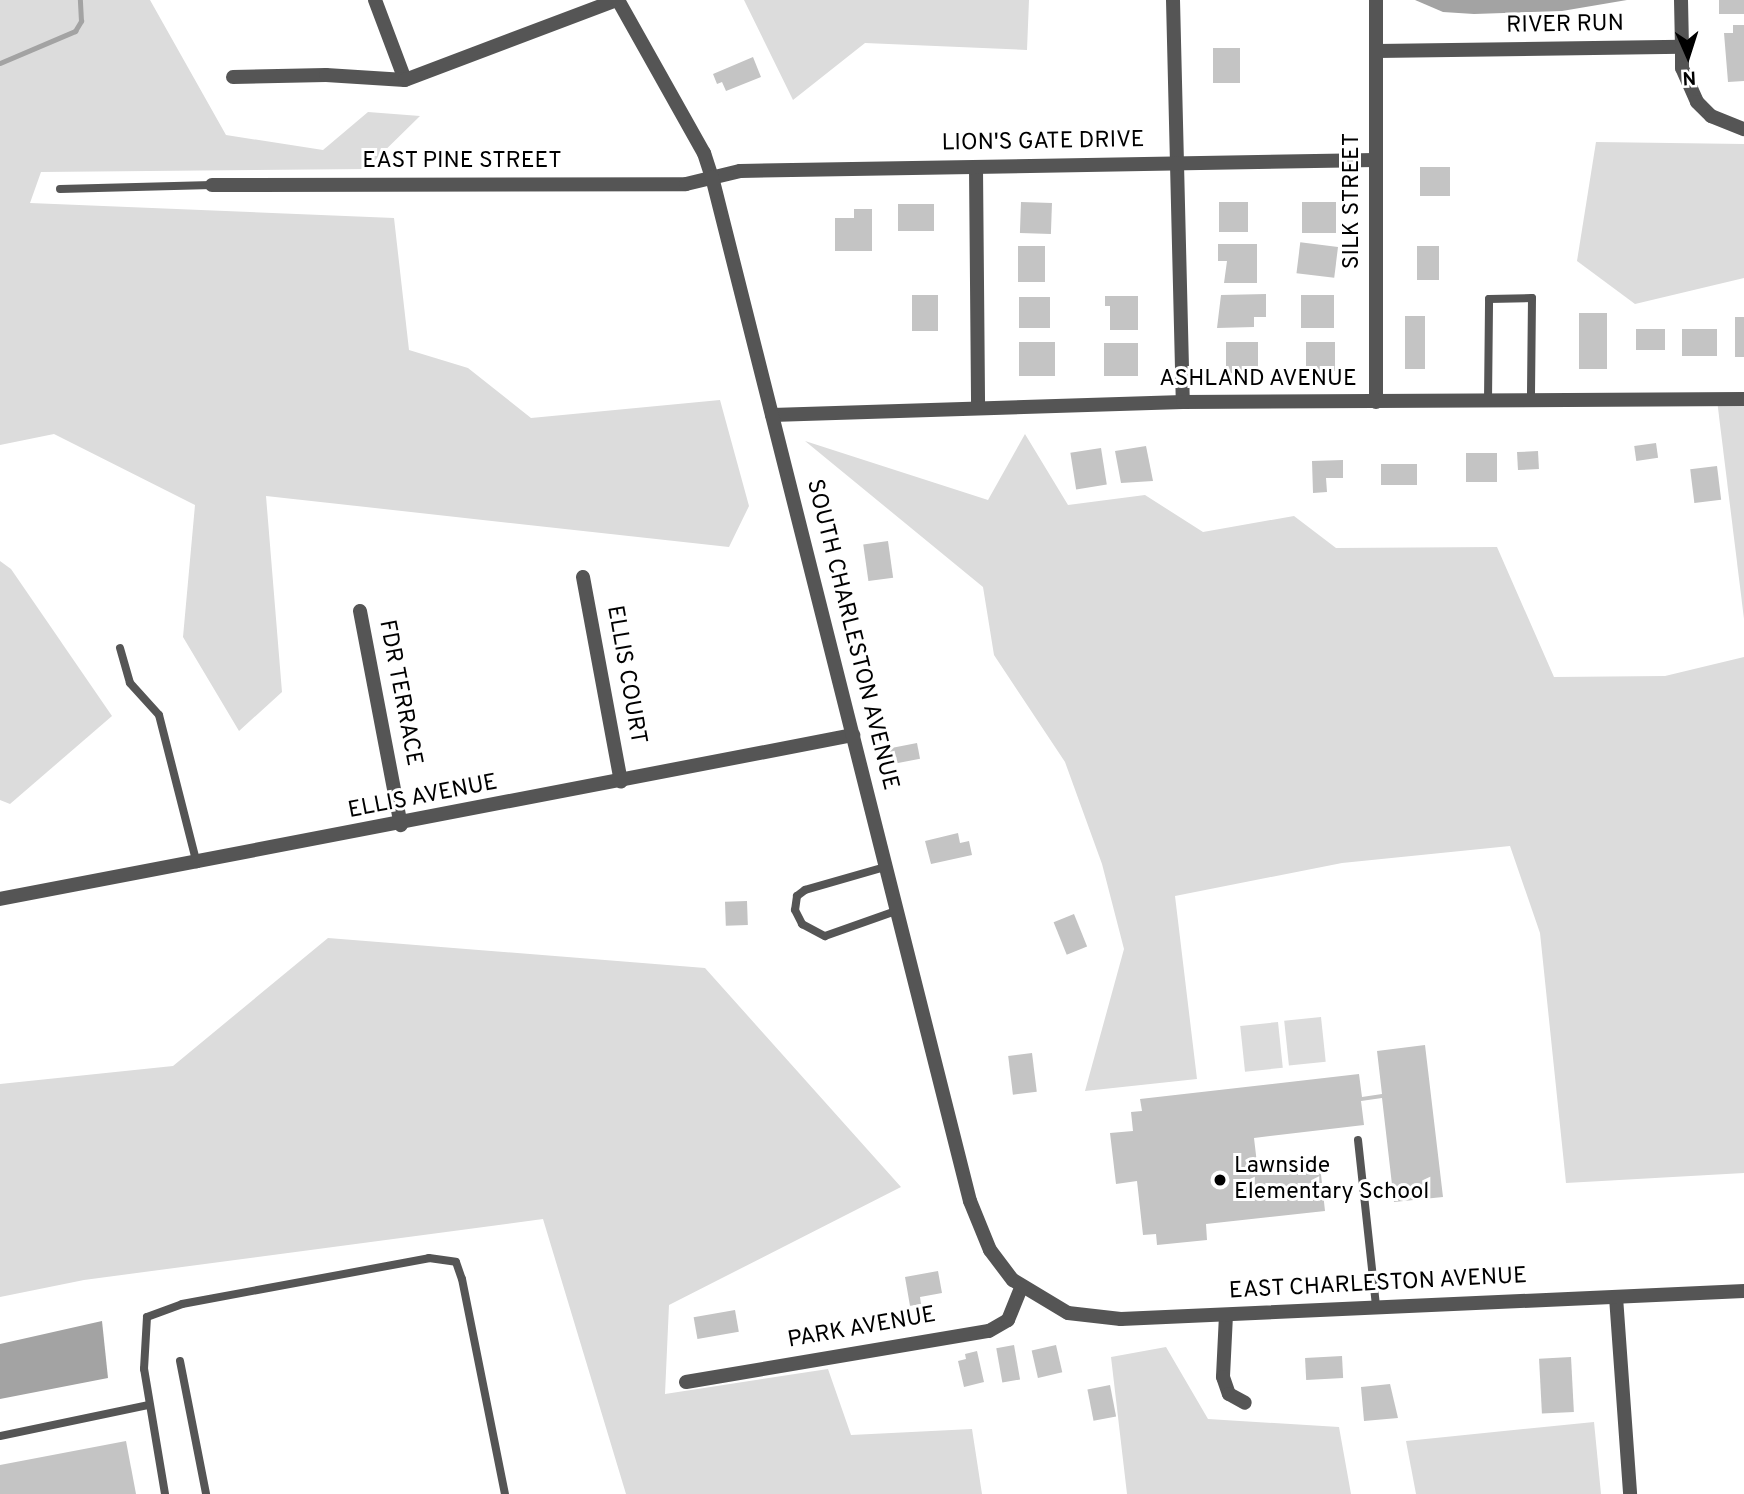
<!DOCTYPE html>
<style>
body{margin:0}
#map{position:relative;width:1744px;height:1494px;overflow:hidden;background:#fff;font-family:Overpass,sans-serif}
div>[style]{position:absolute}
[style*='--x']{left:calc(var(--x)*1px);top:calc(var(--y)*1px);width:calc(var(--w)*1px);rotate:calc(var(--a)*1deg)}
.green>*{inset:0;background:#dcdcdc;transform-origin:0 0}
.water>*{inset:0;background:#a3a3a3}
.stream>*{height:5px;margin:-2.5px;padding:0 2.5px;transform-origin:2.5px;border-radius:2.5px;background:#a3a3a3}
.building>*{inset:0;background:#c4c4c4;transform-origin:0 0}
.service>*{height:8px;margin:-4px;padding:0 4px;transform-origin:4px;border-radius:4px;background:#555}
.minor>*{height:14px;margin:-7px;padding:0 7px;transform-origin:7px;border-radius:7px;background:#555}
.tertiary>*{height:14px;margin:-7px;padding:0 7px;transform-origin:7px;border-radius:7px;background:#555}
.dots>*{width:19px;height:19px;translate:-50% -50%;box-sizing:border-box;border:4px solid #fff;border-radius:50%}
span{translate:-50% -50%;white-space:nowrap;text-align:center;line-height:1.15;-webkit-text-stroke:6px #fff;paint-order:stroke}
.street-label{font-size:23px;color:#000}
.poi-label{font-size:23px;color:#000}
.left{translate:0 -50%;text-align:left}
.north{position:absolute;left:1653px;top:21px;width:70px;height:70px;-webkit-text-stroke:5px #fff;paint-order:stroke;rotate:177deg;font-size:19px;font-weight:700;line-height:28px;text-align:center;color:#000}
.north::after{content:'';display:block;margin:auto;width:24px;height:32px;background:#000;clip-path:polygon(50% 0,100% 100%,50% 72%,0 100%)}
</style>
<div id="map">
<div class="green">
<i style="clip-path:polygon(0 0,150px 0,226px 135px,323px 150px,368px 112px,420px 116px,366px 169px,41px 172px,30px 203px,394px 218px,409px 350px,468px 368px,531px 418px,720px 400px,749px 506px,729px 547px,266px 496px,282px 692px,239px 731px,183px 637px,195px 505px,54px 434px,0 445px)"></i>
<i style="clip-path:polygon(744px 0,1029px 0,1027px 50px,865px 43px,793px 100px)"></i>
<i style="clip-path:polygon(1596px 142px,1744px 144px,1744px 278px,1635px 304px,1577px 261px)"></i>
<i style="clip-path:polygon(1717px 400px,1744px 400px,1744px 619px)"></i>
<i style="clip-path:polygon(1025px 434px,1068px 505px,1145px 495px,1203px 532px,1294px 516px,1336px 548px,1497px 547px,1554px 677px,1665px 676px,1744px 657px,1744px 1173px,1566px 1183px,1540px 933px,1510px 846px,1342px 863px,1175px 896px,1197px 1079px,1085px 1091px,1124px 949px,1102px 864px,1065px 762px,994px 655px,983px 587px,805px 441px,988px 500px)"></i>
<i style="clip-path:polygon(0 561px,11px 569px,112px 716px,10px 804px,0 800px)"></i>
<i style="clip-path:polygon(328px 938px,705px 968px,901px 1187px,669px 1305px,665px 1394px,828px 1369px,851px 1435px,972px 1429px,982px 1494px,626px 1494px,543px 1219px,84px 1280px,0 1297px,0 1084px,173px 1066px)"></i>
<i style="left:1321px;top:1017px;width:45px;height:37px;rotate:84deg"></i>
<i style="left:1278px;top:1022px;width:46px;height:38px;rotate:84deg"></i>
<i style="clip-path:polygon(1166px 1347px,1208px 1419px,1339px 1427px,1351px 1494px,1127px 1494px,1111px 1357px)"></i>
<i style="clip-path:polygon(1594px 1422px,1601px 1494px,1416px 1494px,1406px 1441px)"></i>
</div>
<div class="water">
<i style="clip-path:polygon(1415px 0,1627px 0,1562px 11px,1474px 14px,1443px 12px)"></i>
<i style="clip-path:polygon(102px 1321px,108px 1378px,0 1399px,0 1344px)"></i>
</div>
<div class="stream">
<i style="--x:0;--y:63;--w:82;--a:-23.1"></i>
<i style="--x:75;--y:31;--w:12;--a:-59"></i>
<i style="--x:81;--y:21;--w:21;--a:-93"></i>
</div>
<div class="building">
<i style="left:1719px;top:0;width:25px;height:14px"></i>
<i style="clip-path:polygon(1733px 25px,1744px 25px,1744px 81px,1728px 82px,1724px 33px,1733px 33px)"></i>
<i style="left:1213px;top:48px;width:27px;height:35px"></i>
<i style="clip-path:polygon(753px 57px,761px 77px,726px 91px,722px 82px,717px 84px,713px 74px)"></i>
<i style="left:1420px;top:167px;width:30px;height:29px"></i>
<i style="left:1021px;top:202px;width:31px;height:31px;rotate:2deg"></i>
<i style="left:1219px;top:202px;width:29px;height:30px"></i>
<i style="left:1302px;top:202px;width:34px;height:31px"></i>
<i style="left:898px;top:204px;width:36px;height:27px"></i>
<i style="clip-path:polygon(854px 209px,872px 209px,872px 251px,835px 251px,835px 218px,854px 218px)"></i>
<i style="clip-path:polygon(1218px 244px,1257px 244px,1257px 283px,1224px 283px,1227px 261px,1218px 261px)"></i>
<i style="left:1018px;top:246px;width:27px;height:36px"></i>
<i style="left:1439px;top:246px;width:34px;height:22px;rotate:90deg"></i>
<i style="left:1338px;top:247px;width:31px;height:38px;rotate:97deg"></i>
<i style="clip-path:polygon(1266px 294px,1266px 317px,1254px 317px,1254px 327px,1217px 328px,1221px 295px)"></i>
<i style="left:912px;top:295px;width:26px;height:36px"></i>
<i style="left:1301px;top:295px;width:33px;height:33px"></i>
<i style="clip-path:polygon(1105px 296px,1138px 296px,1138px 330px,1110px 330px,1110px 306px,1105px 306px)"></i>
<i style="left:1019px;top:297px;width:31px;height:31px"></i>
<i style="left:1579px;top:313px;width:28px;height:56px"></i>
<i style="left:1405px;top:316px;width:20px;height:53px"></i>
<i style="left:1735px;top:317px;width:9px;height:40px"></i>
<i style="left:1636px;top:329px;width:29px;height:21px"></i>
<i style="left:1682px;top:329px;width:35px;height:27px"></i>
<i style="left:1019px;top:342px;width:36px;height:34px"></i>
<i style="left:1226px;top:342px;width:32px;height:31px"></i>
<i style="left:1306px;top:342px;width:29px;height:29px"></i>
<i style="left:1104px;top:343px;width:34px;height:33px"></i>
<i style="left:1656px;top:443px;width:15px;height:22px;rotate:82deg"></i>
<i style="clip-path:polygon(1146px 446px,1153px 481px,1121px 483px,1115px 451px)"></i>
<i style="left:1101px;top:448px;width:37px;height:31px;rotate:81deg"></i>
<i style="left:1538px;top:451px;width:18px;height:21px;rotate:87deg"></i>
<i style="left:1466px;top:453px;width:31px;height:29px"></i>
<i style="clip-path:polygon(1343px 460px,1343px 478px,1326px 478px,1327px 492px,1313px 493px,1312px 461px)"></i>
<i style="left:1381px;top:464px;width:36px;height:21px"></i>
<i style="left:1717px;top:466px;width:34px;height:27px;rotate:83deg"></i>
<i style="left:888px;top:541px;width:37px;height:25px;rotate:82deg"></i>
<i style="left:917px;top:743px;width:16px;height:30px;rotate:79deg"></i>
<i style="clip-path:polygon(958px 833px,960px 843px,969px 841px,972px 855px,931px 864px,925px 841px)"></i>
<i style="left:747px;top:901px;width:24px;height:22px;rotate:88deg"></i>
<i style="left:1074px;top:914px;width:35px;height:22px;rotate:68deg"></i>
<i style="clip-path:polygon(1425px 1045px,1443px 1197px,1394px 1202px,1382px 1098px,1361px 1101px,1364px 1125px,1254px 1138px,1258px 1172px,1320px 1165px,1325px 1211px,1206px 1224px,1207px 1240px,1157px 1245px,1156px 1234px,1143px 1235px,1137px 1181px,1116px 1184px,1110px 1133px,1133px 1131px,1131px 1112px,1142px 1111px,1140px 1099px,1359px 1074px,1362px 1097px,1382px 1094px,1377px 1051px)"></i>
<i style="left:1032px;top:1053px;width:39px;height:24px;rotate:83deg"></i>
<i style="clip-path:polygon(938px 1271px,942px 1293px,920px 1297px,921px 1304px,910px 1306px,905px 1277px)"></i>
<i style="left:735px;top:1310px;width:22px;height:42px;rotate:80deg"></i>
<i style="left:1014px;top:1345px;width:35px;height:18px;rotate:80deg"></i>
<i style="left:1056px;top:1345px;width:28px;height:25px;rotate:77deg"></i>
<i style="clip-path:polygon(977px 1351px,984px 1382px,964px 1387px,958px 1361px,966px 1359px,965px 1354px)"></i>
<i style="left:1342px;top:1356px;width:22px;height:37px;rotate:87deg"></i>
<i style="left:1571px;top:1357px;width:55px;height:32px;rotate:87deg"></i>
<i style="clip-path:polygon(1390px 1384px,1398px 1418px,1364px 1421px,1361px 1387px)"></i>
<i style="left:1110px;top:1385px;width:32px;height:23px;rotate:79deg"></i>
<i style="clip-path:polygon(126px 1441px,136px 1494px,0 1494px,0 1465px)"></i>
</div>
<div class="service">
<i style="--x:60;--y:189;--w:152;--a:-1.5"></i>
<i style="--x:1488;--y:401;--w:102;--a:-89.4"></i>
<i style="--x:1489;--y:299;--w:43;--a:-1.3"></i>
<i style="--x:1532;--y:298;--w:103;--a:90.6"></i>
<i style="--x:120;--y:648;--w:36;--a:74"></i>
<i style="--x:130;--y:683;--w:43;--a:47.8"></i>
<i style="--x:159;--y:715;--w:154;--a:75.7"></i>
<i style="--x:885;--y:867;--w:83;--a:164"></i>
<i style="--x:805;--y:890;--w:10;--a:143"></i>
<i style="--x:797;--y:896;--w:14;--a:98"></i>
<i style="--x:795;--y:910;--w:16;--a:63"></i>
<i style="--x:802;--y:924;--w:26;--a:28"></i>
<i style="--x:825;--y:936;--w:75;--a:-19.4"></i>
<i style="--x:1358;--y:1140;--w:168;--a:83.8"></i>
<i style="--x:180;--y:1361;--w:136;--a:78.9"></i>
<i style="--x:0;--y:1436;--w:151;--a:-11.8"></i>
<i style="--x:165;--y:1494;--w:127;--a:-99.5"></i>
<i style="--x:144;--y:1369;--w:52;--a:-86.7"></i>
<i style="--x:147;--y:1317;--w:37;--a:-20"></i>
<i style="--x:182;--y:1304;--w:251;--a:-10.5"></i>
<i style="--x:429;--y:1258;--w:27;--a:8"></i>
<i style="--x:456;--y:1262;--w:18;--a:71"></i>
<i style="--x:462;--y:1279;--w:219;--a:78.7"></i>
</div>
<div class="minor">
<i style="--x:375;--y:0;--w:85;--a:69.4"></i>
<i style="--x:1173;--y:0;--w:402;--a:88.6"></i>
<i style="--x:1681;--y:0;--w:47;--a:88.8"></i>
<i style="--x:1377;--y:51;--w:305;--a:-0.8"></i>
<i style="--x:1682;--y:47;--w:21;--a:90"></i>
<i style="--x:1682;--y:68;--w:37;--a:66"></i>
<i style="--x:1697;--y:102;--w:20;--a:45"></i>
<i style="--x:1711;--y:116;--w:35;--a:22"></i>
<i style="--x:233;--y:77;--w:93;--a:-1.2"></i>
<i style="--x:326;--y:75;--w:79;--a:3.6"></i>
<i style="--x:405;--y:80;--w:227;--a:-20.7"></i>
<i style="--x:976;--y:168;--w:239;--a:89.5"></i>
<i style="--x:212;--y:185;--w:474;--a:-0.1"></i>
<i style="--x:686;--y:184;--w:56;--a:-13.5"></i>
<i style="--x:740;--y:171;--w:635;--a:-0.99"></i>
<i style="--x:1376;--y:402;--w:402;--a:-90"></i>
<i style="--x:772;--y:415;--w:411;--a:-1.8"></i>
<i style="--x:1183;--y:402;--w:561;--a:-0.31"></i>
<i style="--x:583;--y:577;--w:208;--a:79.5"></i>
<i style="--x:360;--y:611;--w:218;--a:79.2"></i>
<i style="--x:0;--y:899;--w:869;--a:-10.88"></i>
<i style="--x:1616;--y:1297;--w:197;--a:85.9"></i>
<i style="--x:1226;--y:1315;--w:62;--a:92.8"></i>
<i style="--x:1223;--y:1377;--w:18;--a:71"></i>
<i style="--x:1229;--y:1394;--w:18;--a:29"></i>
<i style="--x:686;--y:1382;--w:307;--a:-9.6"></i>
<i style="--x:989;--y:1331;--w:22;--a:-30"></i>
<i style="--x:1008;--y:1320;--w:35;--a:-68"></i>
</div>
<div class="tertiary">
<i style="--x:618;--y:0;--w:176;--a:60.7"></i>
<i style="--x:704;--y:153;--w:25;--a:72"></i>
<i style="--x:712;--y:177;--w:1056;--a:75.86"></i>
<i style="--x:970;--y:1201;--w:53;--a:67.8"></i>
<i style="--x:990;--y:1250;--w:38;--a:53"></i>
<i style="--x:1013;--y:1280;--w:64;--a:31"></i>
<i style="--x:1068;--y:1313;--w:53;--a:6.5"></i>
<i style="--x:1121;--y:1319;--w:624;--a:-2.57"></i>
</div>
<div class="dots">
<i style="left:1220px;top:1180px;background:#000"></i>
</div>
<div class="street-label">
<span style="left:1565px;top:26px;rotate:-1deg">RIVER RUN</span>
<span style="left:1043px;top:143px;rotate:-1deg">LION'S GATE DRIVE</span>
<span style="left:462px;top:162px">EAST PINE STREET</span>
<span style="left:1353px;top:201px;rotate:-90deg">SILK STREET</span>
<span style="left:1258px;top:380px">ASHLAND AVENUE</span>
<span style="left:851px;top:635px;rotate:76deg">SOUTH CHARLESTON AVENUE</span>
<span style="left:625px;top:675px;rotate:80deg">ELLIS COURT</span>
<span style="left:399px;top:693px;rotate:79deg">FDR TERRACE</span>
<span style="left:423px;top:798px;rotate:-11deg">ELLIS AVENUE</span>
<span style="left:1378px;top:1285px;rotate:-3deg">EAST CHARLESTON AVENUE</span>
<span style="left:862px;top:1329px;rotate:-10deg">PARK AVENUE</span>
</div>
<div class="poi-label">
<span class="left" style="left:1234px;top:1180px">Lawnside<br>Elementary School</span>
</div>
<div class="north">N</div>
</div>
